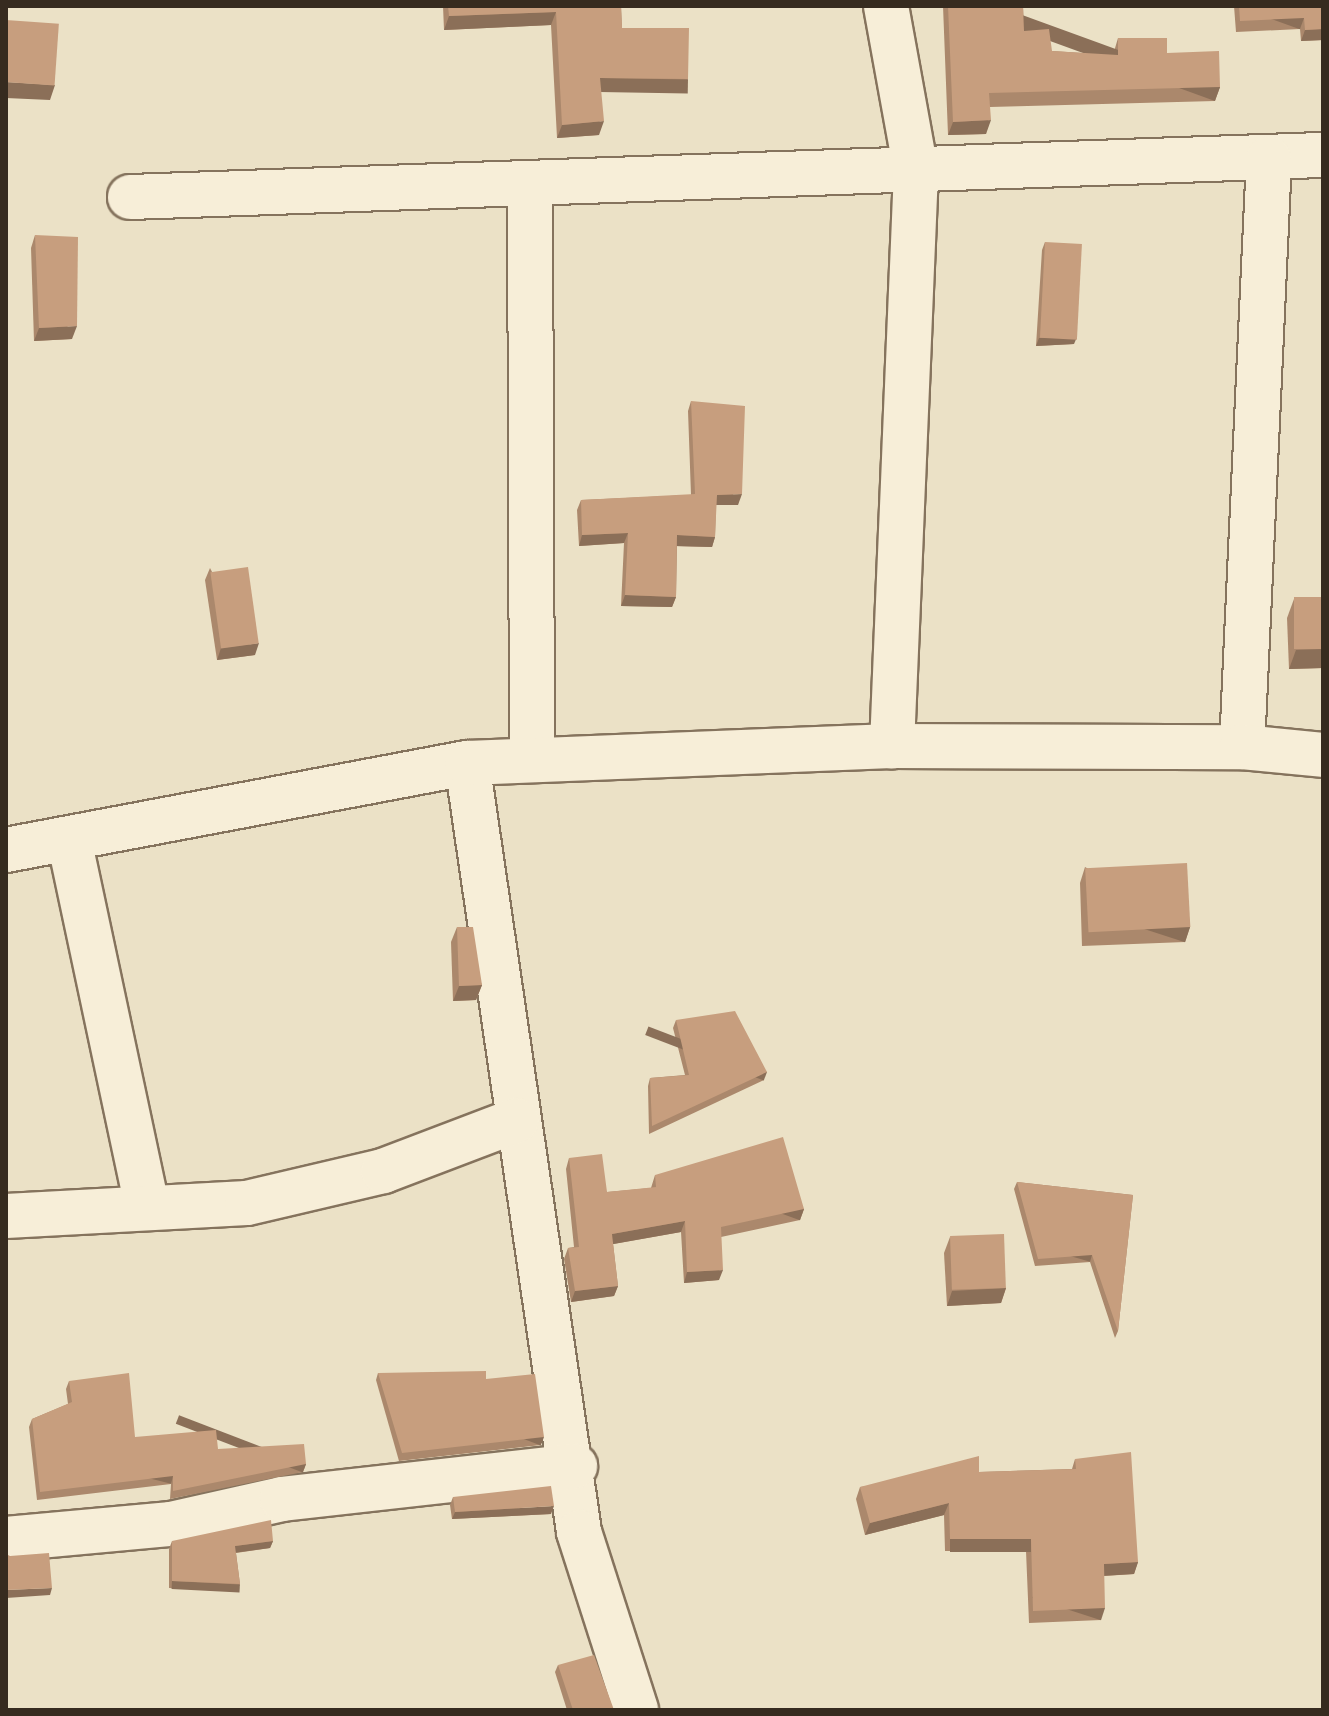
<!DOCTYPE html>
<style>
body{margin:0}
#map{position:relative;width:1329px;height:1716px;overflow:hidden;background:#ebe1c6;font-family:"Roboto Serif",serif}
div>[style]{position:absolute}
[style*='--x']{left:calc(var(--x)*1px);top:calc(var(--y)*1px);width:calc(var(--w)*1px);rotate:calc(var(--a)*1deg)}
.roads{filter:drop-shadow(2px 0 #85735d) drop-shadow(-2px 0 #85735d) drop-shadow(0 2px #85735d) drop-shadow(0 -2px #85735d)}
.minor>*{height:44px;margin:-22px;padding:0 22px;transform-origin:22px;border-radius:22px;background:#f7eed8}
.wall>*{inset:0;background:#ab886c}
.shaded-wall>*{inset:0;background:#8b6f58;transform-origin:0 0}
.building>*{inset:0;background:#c79e7e;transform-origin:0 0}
span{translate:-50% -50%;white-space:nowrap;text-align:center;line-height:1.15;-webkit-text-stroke:8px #f3ebd5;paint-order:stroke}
.frame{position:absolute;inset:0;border:8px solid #362b1f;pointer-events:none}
</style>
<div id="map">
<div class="roads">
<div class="minor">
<i style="--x:886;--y:6;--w:168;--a:79.7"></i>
<i style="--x:916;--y:171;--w:576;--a:92.39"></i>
<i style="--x:530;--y:186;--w:573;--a:89.8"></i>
<i style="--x:130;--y:197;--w:1194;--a:-2.02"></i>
<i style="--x:1242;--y:747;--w:589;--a:-87.37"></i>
<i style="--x:467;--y:763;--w:777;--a:81.71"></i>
<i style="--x:579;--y:1532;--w:187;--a:72.2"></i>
<i style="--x:69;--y:839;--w:376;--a:78"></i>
<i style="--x:6;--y:850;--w:469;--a:-10.7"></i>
<i style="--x:467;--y:763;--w:425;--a:-2.3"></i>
<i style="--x:892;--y:746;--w:350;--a:0.2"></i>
<i style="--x:1242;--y:747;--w:81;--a:5.6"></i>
<i style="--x:6;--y:1216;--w:241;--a:-3.1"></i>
<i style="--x:247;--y:1203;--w:140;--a:-13.2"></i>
<i style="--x:383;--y:1171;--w:143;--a:-20.8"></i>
<i style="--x:6;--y:1539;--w:166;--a:-5.2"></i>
<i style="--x:171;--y:1524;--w:114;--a:-12.7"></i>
<i style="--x:282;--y:1499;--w:295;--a:-6.4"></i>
</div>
</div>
<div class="wall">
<i style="clip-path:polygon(443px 6px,621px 6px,622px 28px,688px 79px,683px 92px,601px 91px,599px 135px,557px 138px,551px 25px,444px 30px)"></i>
<i style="clip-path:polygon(943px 6px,1023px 6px,1024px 31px,1052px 51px,1113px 55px,1118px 38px,1167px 53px,1220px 87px,1215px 101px,990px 107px,986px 134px,948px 135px)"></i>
<i style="clip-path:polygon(1234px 6px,1323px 6px,1323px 40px,1301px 41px,1300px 29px,1236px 32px)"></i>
<i style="clip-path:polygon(35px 235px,72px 339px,34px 341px,31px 248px)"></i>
<i style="clip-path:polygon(1045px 242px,1074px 344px,1036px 346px,1042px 250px)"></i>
<i style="clip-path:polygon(691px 401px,738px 505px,716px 505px,715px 537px,712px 547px,677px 546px,676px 597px,672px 607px,621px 606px,624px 543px,579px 546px,577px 510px,581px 500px,691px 495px,688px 411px)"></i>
<i style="clip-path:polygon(210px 568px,255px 655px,217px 660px,205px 580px)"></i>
<i style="clip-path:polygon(1323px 597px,1323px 668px,1289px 669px,1287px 618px,1294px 599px)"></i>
<i style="clip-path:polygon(1085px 867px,1190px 927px,1185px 942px,1082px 946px,1080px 883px)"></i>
<i style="clip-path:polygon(457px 927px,482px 985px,476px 1000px,453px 1001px,451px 942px)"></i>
<i style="clip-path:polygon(676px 1020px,764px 1080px,649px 1134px,648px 1086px,650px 1078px,685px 1075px,673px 1028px)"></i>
<i style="clip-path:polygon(569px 1158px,607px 1192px,651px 1188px,655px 1175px,804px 1209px,800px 1220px,721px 1237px,719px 1280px,684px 1283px,681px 1232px,613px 1244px,618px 1286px,614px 1296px,571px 1302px,564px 1259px,568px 1248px,574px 1247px,566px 1169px)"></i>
<i style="clip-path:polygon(1017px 1182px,1133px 1195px,1118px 1331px,1115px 1338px,1090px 1262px,1035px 1266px,1014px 1189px)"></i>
<i style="clip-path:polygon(950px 1237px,1006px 1288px,1001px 1303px,947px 1306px,944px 1253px)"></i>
<i style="clip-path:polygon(378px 1373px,486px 1379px,541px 1445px,399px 1461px,376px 1380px)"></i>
<i style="clip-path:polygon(69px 1381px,135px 1437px,306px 1464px,303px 1472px,170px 1499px,171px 1484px,37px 1500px,29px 1427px,32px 1419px,68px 1404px,66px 1389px)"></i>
<i style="clip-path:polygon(1075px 1459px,1138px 1562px,1134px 1574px,1104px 1576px,1101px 1620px,1029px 1623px,1026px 1551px,945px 1551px,944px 1515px,865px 1535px,856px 1499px,860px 1487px,979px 1472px,1072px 1469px)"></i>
<i style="clip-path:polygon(453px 1497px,551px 1514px,452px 1519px,450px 1505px)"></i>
<i style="clip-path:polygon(172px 1541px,273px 1541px,270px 1548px,236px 1553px,240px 1584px,237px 1591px,169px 1588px,169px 1549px)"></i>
<i style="clip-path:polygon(558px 1665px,614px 1710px,567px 1710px,555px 1672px)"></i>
</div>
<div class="shaded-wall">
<i style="clip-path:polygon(556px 12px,551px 25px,444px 30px,449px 16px)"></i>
<i style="left:1304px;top:18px;width:12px;height:64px;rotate:110deg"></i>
<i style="clip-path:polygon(1323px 29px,1323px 40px,1301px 41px,1305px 30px)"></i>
<i style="left:600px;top:78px;width:88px;height:14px;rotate:1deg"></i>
<i style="clip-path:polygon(6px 82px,55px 85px,50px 100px,6px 98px)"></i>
<i style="left:1220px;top:87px;width:15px;height:231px;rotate:110deg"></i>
<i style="clip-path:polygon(991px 120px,986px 134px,948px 135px,953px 122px)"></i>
<i style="clip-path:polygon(604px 121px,599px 135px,557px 138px,562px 125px)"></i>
<i style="clip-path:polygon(77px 326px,72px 339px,34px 341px,39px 328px)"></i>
<i style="clip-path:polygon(1077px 337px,1074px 344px,1036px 346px,1039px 338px)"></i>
<i style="clip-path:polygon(742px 494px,738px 505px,713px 505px,717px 495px)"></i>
<i style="clip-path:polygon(628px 533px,624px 543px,579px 546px,582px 535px)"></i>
<i style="clip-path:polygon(677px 535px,715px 537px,712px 547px,673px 546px)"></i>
<i style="clip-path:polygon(625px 595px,676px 597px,672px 607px,621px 606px)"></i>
<i style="clip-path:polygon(259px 643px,255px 655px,217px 660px,221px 648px)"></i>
<i style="clip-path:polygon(1323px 649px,1323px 668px,1289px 669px,1296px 650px)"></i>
<i style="left:1190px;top:927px;width:16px;height:102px;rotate:108deg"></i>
<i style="clip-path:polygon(482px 985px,476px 1000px,453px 1001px,459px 986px)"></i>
<i style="left:767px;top:1072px;width:9px;height:127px;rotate:111deg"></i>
<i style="left:804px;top:1209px;width:12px;height:85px;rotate:110deg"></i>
<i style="clip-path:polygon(685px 1221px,681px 1232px,608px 1245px,612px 1234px)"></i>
<i style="left:1092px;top:1255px;width:7px;height:54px;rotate:106deg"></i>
<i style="clip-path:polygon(723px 1270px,719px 1280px,684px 1283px,687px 1272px)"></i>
<i style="clip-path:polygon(618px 1286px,614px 1296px,571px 1302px,575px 1291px)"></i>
<i style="clip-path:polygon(1006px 1288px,1001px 1303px,947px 1306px,952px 1291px)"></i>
<i style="left:544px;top:1437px;width:9px;height:143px;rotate:111deg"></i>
<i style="left:306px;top:1464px;width:9px;height:136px;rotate:111deg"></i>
<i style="left:173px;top:1476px;width:8px;height:134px;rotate:104deg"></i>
<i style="clip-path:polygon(949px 1503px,944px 1515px,865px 1535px,870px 1523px)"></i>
<i style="clip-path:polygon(554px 1506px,551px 1514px,452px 1519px,455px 1512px)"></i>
<i style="left:950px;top:1539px;width:81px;height:13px"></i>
<i style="clip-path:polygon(273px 1541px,270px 1548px,233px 1553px,235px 1546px)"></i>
<i style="clip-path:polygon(1138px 1562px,1134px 1574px,1100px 1576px,1104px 1564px)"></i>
<i style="left:172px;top:1581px;width:68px;height:8px;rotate:3deg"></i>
<i style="clip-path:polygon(52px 1588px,50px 1595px,6px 1598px,6px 1590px)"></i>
<i style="left:1105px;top:1608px;width:13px;height:72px;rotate:108deg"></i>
</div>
<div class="building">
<i style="clip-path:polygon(448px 6px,621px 6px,622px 28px,689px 28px,688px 79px,600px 78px,604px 121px,562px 125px,556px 12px,449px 16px)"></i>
<i style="clip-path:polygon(948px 6px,1023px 6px,1024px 31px,1049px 29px,1052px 51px,1118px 55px,1118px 38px,1167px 38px,1167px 53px,1219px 51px,1220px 87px,989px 93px,991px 120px,953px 122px)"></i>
<i style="clip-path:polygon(1239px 6px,1323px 6px,1323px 29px,1305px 30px,1304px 18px,1240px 21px)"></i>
<i style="left:6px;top:20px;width:53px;height:62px;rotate:4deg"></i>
<i style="clip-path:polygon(35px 235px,78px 237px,77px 326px,39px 328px)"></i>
<i style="left:1045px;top:242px;width:37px;height:96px;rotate:3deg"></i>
<i style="clip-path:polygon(691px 401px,745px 406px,742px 494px,717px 495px,715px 537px,677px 535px,676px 597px,625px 595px,628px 533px,582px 535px,581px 500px,695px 494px)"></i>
<i style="left:248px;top:567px;width:77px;height:38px;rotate:82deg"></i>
<i style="left:1323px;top:597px;width:52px;height:29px;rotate:90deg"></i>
<i style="left:1187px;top:863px;width:64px;height:102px;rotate:87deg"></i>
<i style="clip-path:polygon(457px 927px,473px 927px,482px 985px,459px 986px)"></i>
<i style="clip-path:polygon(735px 1011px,767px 1072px,652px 1126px,650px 1078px,689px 1075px,676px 1020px)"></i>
<i style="clip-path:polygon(783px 1137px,804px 1209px,721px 1227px,723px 1270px,687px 1272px,685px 1221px,612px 1234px,618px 1286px,575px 1291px,568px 1248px,579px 1247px,569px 1158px,602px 1154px,607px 1192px,656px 1187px,655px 1175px)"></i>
<i style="clip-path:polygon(1017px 1182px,1133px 1195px,1118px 1331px,1092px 1255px,1038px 1259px)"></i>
<i style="left:1004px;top:1234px;width:54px;height:54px;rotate:88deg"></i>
<i style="clip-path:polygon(486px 1371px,486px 1379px,535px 1374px,544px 1437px,402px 1453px,378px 1373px)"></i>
<i style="clip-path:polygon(129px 1373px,135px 1437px,216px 1430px,218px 1449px,304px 1444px,306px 1464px,173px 1491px,173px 1476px,40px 1492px,32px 1419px,72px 1402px,69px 1381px)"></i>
<i style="clip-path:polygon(1131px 1452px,1138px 1562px,1104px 1564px,1105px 1608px,1033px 1611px,1031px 1539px,950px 1539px,949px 1503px,870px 1523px,860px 1487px,979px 1456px,979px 1472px,1076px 1469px,1075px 1459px)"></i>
<i style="clip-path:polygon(551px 1486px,554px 1506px,455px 1512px,453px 1497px)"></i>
<i style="clip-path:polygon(271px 1520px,273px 1541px,235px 1546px,240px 1584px,172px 1581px,172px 1541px)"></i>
<i style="clip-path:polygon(49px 1553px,52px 1588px,6px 1590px,6px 1554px,10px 1556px)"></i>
<i style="clip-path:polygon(594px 1655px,614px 1710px,573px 1710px,558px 1665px)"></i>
</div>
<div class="frame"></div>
</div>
